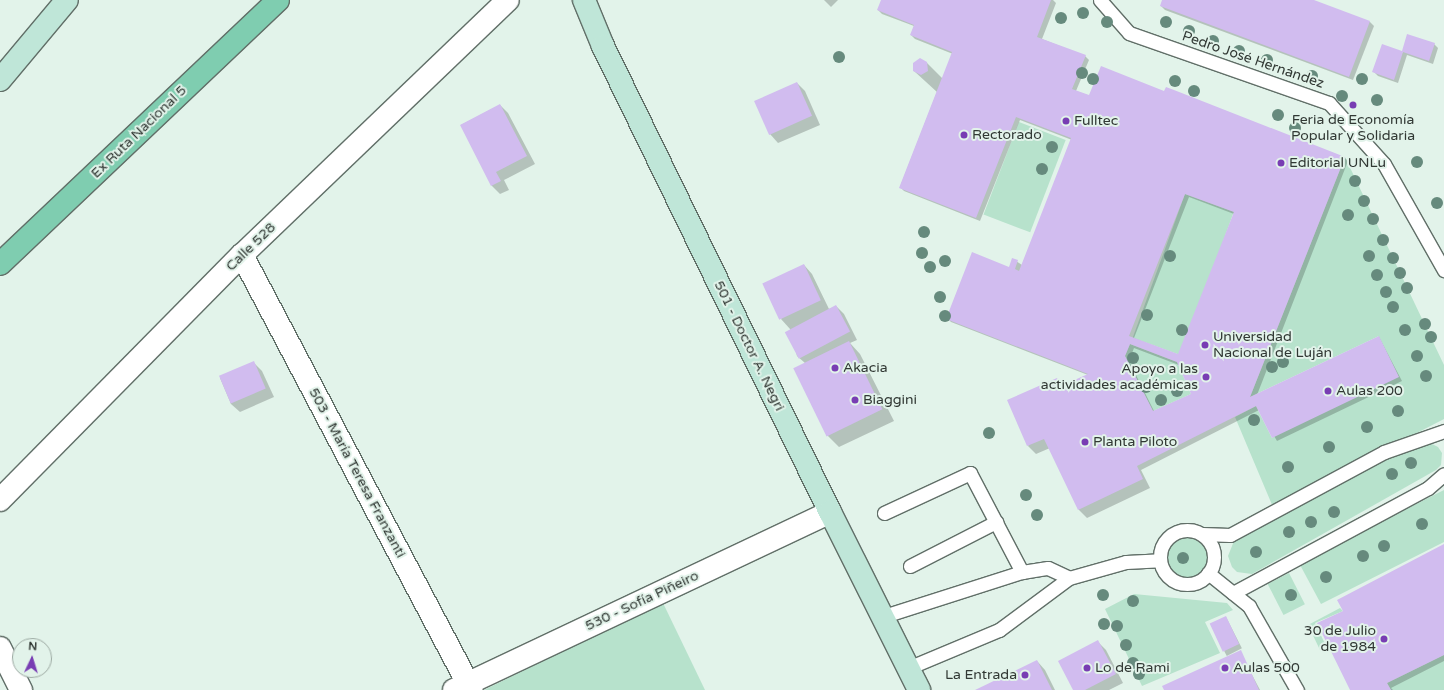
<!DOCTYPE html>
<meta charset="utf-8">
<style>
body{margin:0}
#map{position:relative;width:1444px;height:690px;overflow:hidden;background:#e2f3ea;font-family:"Varela Round",sans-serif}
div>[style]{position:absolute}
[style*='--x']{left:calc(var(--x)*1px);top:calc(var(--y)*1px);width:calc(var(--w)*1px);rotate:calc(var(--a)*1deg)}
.green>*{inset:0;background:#b7e2cc;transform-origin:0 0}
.round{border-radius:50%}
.shadow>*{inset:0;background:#0003;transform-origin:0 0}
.building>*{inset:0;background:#d1bcef;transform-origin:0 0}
.roads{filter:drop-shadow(1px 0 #616f68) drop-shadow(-1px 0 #616f68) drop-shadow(0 1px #616f68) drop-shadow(0 -1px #616f68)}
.lane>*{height:13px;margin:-6.5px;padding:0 6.5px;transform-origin:6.5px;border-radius:6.5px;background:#fff}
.lane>.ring{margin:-6.5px;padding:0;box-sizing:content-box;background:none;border:13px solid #fff;border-radius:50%}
.street>*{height:22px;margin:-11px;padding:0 11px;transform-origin:11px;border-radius:11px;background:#fff}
.secondary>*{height:22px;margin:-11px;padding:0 11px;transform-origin:11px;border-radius:11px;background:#bfe6d8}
.primary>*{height:22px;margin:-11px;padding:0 11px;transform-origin:11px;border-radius:11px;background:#7fcdb0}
.trees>*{width:12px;height:12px;margin:-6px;border-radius:50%;background:#668a7d}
.dots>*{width:11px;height:11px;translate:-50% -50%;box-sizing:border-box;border:2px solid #e2f3ea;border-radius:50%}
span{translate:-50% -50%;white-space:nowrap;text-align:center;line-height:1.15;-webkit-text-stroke:4px #e2f3ea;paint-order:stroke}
.street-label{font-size:14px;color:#313834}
.poi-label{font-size:14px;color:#313834}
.left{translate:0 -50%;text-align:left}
.right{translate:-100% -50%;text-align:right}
.north{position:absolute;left:12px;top:638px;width:40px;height:40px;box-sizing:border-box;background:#e2f3ea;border:1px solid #9ba8a1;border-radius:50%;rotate:4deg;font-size:11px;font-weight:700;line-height:16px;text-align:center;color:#313834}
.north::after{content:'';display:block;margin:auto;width:14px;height:18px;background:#783db3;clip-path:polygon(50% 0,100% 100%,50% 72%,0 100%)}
</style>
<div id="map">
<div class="green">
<i style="left:1019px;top:122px;width:50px;height:99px;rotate:21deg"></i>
<i style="clip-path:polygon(1345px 157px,1444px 365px,1444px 419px,1273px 507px,1235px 417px,1256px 406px,1272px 438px,1379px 336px,1250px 397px)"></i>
<i style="left:1185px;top:194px;width:52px;height:153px;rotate:20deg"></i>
<i style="clip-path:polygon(1130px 344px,1177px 362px,1191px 394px,1153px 411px,1125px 356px)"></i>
<i style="clip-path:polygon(1428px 442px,1438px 447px,1442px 453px,1441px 465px,1436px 470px,1252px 574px,1237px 572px,1232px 567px,1228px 556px,1234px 541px,1402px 451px)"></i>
<i style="clip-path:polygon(1444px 490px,1444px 542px,1321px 604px,1299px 563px)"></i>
<i class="round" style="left:1162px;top:533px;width:48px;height:48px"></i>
<i style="left:1289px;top:573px;width:35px;height:24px;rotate:63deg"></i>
<i style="clip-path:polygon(1134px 594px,1227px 603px,1233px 610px,1205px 622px,1220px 653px,1142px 686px,1105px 609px)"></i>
<i style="clip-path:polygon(663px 603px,705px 690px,484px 690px)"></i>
<i style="clip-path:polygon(1340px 608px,1343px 611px,1315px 623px,1326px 646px,1320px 650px,1308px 625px)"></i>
<i style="clip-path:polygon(1444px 655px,1444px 690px,1391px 690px,1387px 683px)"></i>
</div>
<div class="shadow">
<i style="clip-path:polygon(824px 0,838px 0,831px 7px)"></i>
<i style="clip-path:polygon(evenodd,882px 0,1053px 0,1056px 3px,1042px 39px,1085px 56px,1089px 60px,1076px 91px,1090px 96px,1164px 93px,1344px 157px,1348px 161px,1257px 395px,1379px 337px,1402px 381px,1277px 441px,1259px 410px,1141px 470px,1150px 488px,1087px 518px,1079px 510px,1050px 448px,1036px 454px,1028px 446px,1057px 380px,1063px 386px,1088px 375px,951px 322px,947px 318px,1009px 269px,1013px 259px,1022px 265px,1072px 140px,1020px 120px,980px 221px,904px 191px,900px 187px,937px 92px,914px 71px,927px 63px,943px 79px,953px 54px,915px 39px,911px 35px,914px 26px,882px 14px,878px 10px,882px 0,1189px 197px,1234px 214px,1179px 356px,1134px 338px,1189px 197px,882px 0,1134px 348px,1179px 365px,1192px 394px,1154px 411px,1129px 361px,1134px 348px)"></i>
<i style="clip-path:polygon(1163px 0,1311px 0,1370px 22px,1374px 26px,1353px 80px,1165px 10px,1161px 6px)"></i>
<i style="clip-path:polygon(1408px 36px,1434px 44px,1438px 48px,1433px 64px,1407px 55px,1398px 83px,1378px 76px,1374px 72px,1403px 52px)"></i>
<i style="clip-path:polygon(797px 83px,805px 91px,820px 125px,778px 143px,770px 134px)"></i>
<i style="clip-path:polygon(500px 105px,508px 113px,535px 164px,504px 180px,509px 190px,500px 194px,492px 186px,461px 125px)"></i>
<i style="clip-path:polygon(804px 265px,812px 274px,829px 309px,836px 306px,844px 314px,857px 340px,850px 343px,860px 354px,894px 421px,839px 447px,827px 435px,805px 363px,797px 356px,790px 329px,781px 319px)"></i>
<i style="clip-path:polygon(254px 363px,262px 371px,274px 397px,240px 412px,231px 404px,220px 378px)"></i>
<i style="clip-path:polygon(1444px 545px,1444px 661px,1391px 688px,1393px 690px,1351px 690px,1344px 611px)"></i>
<i style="left:1226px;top:617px;width:35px;height:17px;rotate:63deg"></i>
<i style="clip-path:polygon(1098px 642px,1106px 650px,1123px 683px,1109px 690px,1074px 690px)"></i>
<i style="clip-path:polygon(1240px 652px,1260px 690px,1165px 690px)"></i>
<i style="clip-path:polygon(1037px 661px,1045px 670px,1055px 690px,978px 690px)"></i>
</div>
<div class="building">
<i style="clip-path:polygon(evenodd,881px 0,1051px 0,1037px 37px,1086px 55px,1072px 89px,1089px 95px,1101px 66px,1164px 91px,1166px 87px,1174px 90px,1345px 157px,1250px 397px,1379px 336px,1399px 377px,1272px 438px,1256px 406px,1137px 466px,1143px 479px,1078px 510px,1044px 439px,1027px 446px,1007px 400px,1057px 378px,1061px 386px,1088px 374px,946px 319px,972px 252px,1009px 267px,1012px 258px,1018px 260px,1015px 269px,1019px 271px,1071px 138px,1016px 117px,976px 218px,899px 188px,952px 52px,910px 35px,914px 25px,877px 10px,881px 0,1185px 194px,1234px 212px,1178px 354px,1129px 336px,1185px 194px,881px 0,1130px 344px,1177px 362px,1191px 394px,1153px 411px,1125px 356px,1130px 344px)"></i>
<i style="clip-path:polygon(1162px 0,1314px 0,1370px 21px,1349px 77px,1160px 6px)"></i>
<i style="clip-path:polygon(1407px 34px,1435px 43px,1429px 61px,1403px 52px,1394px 80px,1372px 72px,1382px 44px,1402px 51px)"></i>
<i style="clip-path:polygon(920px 58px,927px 62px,928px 71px,921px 75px,913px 71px,913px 63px)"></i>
<i style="left:797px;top:82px;width:37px;height:47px;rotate:66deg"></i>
<i style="clip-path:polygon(500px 104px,527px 156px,496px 172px,501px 181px,491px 186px,460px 125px)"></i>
<i style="left:804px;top:264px;width:40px;height:46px;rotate:65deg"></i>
<i style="left:836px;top:305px;width:30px;height:58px;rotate:62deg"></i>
<i style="left:849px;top:341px;width:76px;height:62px;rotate:64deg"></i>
<i style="left:254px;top:361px;width:30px;height:38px;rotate:67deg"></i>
<i style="clip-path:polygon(1444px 544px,1444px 655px,1387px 683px,1391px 690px,1350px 690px,1317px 623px,1343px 611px,1337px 600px)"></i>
<i style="left:1226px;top:616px;width:31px;height:18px;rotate:65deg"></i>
<i style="clip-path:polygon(1098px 640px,1116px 674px,1085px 690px,1073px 690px,1058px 661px)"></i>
<i style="clip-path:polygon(1241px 650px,1259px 690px,1164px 690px,1162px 686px)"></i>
<i style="clip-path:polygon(1037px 660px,1052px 690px,975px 690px)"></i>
</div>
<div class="roads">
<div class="lane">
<i style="--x:1100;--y:0;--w:44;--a:48.7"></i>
<i style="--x:1129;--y:33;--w:212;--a:19.3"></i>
<i style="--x:1329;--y:103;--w:82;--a:48"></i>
<i style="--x:1384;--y:164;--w:122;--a:60.5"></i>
<i style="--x:884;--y:513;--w:95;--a:-24.9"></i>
<i style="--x:970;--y:473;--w:112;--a:62.3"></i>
<i class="ring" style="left:1160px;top:530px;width:41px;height:41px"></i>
<i style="--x:1202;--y:534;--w:28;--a:2"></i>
<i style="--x:1230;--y:535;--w:175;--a:-28.3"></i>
<i style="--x:1384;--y:452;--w:64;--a:-19.3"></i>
<i style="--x:910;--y:566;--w:97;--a:-27.1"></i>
<i style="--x:1208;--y:573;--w:53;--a:38.8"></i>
<i style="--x:1249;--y:606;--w:97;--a:60.3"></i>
<i style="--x:1233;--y:593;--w:221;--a:-28.3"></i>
<i style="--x:1428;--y:488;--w:21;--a:-41"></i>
<i style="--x:884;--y:616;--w:145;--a:-17.7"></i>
<i style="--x:1022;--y:572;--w:26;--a:-9"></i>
<i style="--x:1048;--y:568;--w:23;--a:25"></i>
<i style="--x:908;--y:668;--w:99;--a:-22.7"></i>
<i style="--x:999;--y:630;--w:87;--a:-36.6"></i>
<i style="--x:1069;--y:578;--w:59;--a:-15.7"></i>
<i style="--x:1126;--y:562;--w:34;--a:-3"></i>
</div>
<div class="street">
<i style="--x:242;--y:255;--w:492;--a:62.2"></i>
<i style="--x:0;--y:500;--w:344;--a:-45.4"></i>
<i style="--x:242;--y:255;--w:368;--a:-43.8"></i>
<i style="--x:0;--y:648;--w:47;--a:63.4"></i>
<i style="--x:454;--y:690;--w:416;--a:-25.3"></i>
</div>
<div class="secondary">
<i style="--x:584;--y:0;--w:50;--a:67.6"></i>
<i style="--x:603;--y:46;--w:518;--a:64.03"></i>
<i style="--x:830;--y:512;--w:199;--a:63.4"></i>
<i style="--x:0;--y:80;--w:104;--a:-50.1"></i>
</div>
<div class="primary">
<i style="--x:0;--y:264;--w:383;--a:-43.5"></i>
</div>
</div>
<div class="trees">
<i style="left:1083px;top:13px"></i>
<i style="left:1061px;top:18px"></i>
<i style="left:1107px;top:22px"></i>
<i style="left:1166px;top:22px"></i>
<i style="left:1189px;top:31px"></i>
<i style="left:1213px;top:41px"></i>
<i style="left:1239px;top:51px"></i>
<i style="left:839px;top:57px"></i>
<i style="left:1267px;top:60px"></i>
<i style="left:1082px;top:73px"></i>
<i style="left:1312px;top:76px"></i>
<i style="left:1093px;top:79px"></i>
<i style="left:1362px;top:79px"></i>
<i style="left:1175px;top:81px"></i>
<i style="left:1194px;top:91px"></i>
<i style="left:1342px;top:96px"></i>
<i style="left:1377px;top:100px"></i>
<i style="left:1278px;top:115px"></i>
<i style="left:1295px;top:128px"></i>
<i style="left:1052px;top:147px"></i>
<i style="left:1417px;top:162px"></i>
<i style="left:1042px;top:169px"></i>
<i style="left:1355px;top:181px"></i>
<i style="left:1364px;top:201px"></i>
<i style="left:1437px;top:203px"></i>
<i style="left:1348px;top:215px"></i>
<i style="left:1373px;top:219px"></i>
<i style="left:924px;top:232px"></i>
<i style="left:1383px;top:240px"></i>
<i style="left:922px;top:253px"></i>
<i style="left:1170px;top:256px"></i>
<i style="left:1369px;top:256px"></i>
<i style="left:1393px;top:258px"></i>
<i style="left:945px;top:261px"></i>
<i style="left:930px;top:267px"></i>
<i style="left:1400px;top:273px"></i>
<i style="left:1377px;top:275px"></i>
<i style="left:1407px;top:288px"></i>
<i style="left:1386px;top:292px"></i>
<i style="left:940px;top:297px"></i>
<i style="left:1393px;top:307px"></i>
<i style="left:1147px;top:315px"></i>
<i style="left:945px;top:316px"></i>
<i style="left:1425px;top:324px"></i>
<i style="left:1182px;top:330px"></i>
<i style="left:1405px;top:330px"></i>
<i style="left:1431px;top:337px"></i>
<i style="left:1417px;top:356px"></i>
<i style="left:1133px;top:358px"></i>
<i style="left:1283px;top:362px"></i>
<i style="left:1272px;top:367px"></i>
<i style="left:1426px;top:376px"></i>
<i style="left:1146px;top:387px"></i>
<i style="left:1177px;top:391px"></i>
<i style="left:1161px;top:400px"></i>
<i style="left:1398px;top:411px"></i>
<i style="left:1254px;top:420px"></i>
<i style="left:1367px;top:427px"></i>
<i style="left:989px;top:433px"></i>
<i style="left:1329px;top:447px"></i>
<i style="left:1411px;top:463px"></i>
<i style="left:1288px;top:467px"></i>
<i style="left:1392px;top:474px"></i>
<i style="left:1026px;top:495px"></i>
<i style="left:1334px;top:512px"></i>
<i style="left:1037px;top:515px"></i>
<i style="left:1311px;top:522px"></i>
<i style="left:1422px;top:524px"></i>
<i style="left:1289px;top:532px"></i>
<i style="left:1384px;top:546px"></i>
<i style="left:1256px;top:552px"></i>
<i style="left:1363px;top:556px"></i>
<i style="left:1183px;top:558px"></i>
<i style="left:1326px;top:577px"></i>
<i style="left:1103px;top:595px"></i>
<i style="left:1291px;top:595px"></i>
<i style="left:1133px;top:601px"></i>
<i style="left:1104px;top:624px"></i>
<i style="left:1117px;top:626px"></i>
<i style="left:1126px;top:645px"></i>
<i style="left:1133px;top:663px"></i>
<i style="left:1139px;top:674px"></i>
</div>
<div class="dots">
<i style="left:1353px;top:105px;background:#783db3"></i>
<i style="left:1066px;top:121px;background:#783db3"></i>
<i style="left:964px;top:135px;background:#783db3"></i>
<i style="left:1281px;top:163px;background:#783db3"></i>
<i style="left:1205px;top:345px;background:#783db3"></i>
<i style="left:835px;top:368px;background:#783db3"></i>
<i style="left:1206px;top:377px;background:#783db3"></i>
<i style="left:1328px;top:391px;background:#783db3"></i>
<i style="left:855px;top:400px;background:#783db3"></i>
<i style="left:1085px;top:442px;background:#783db3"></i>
<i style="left:1384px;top:639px;background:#783db3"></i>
<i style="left:1087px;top:668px;background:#783db3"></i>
<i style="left:1225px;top:668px;background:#783db3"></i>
<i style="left:1025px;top:675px;background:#783db3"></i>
</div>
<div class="street-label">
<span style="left:1253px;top:60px;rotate:19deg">Pedro José Hernández</span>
<span style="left:139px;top:132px;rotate:-44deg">Ex Ruta Nacional 5</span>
<span style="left:251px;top:247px;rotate:-44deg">Calle 528</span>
<span style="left:749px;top:346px;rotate:64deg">501 - Doctor A. Negri</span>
<span style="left:357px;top:473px;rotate:62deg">503 - María Teresa Franzanti</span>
<span style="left:642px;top:601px;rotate:-25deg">530 - Sofía Piñeiro</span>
</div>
<div class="poi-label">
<span style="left:1353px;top:128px">Feria de Economía<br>Popular y Solidaria</span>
<span class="left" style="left:1074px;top:121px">Fulltec</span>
<span class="left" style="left:972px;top:135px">Rectorado</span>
<span class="left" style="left:1289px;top:163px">Editorial UNLu</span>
<span class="left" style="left:1213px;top:345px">Universidad<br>Nacional de Luján</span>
<span class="left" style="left:843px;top:368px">Akacia</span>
<span class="right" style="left:1198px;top:377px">Apoyo a las<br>actividades académicas</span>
<span class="left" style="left:1336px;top:391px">Aulas 200</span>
<span class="left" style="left:863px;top:400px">Biaggini</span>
<span class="left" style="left:1093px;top:442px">Planta Piloto</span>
<span class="right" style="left:1376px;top:639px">30 de Julio<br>de 1984</span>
<span class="left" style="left:1095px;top:668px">Lo de Rami</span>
<span class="left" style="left:1233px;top:668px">Aulas 500</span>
<span class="right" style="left:1017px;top:675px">La Entrada</span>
</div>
<div class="north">N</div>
</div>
